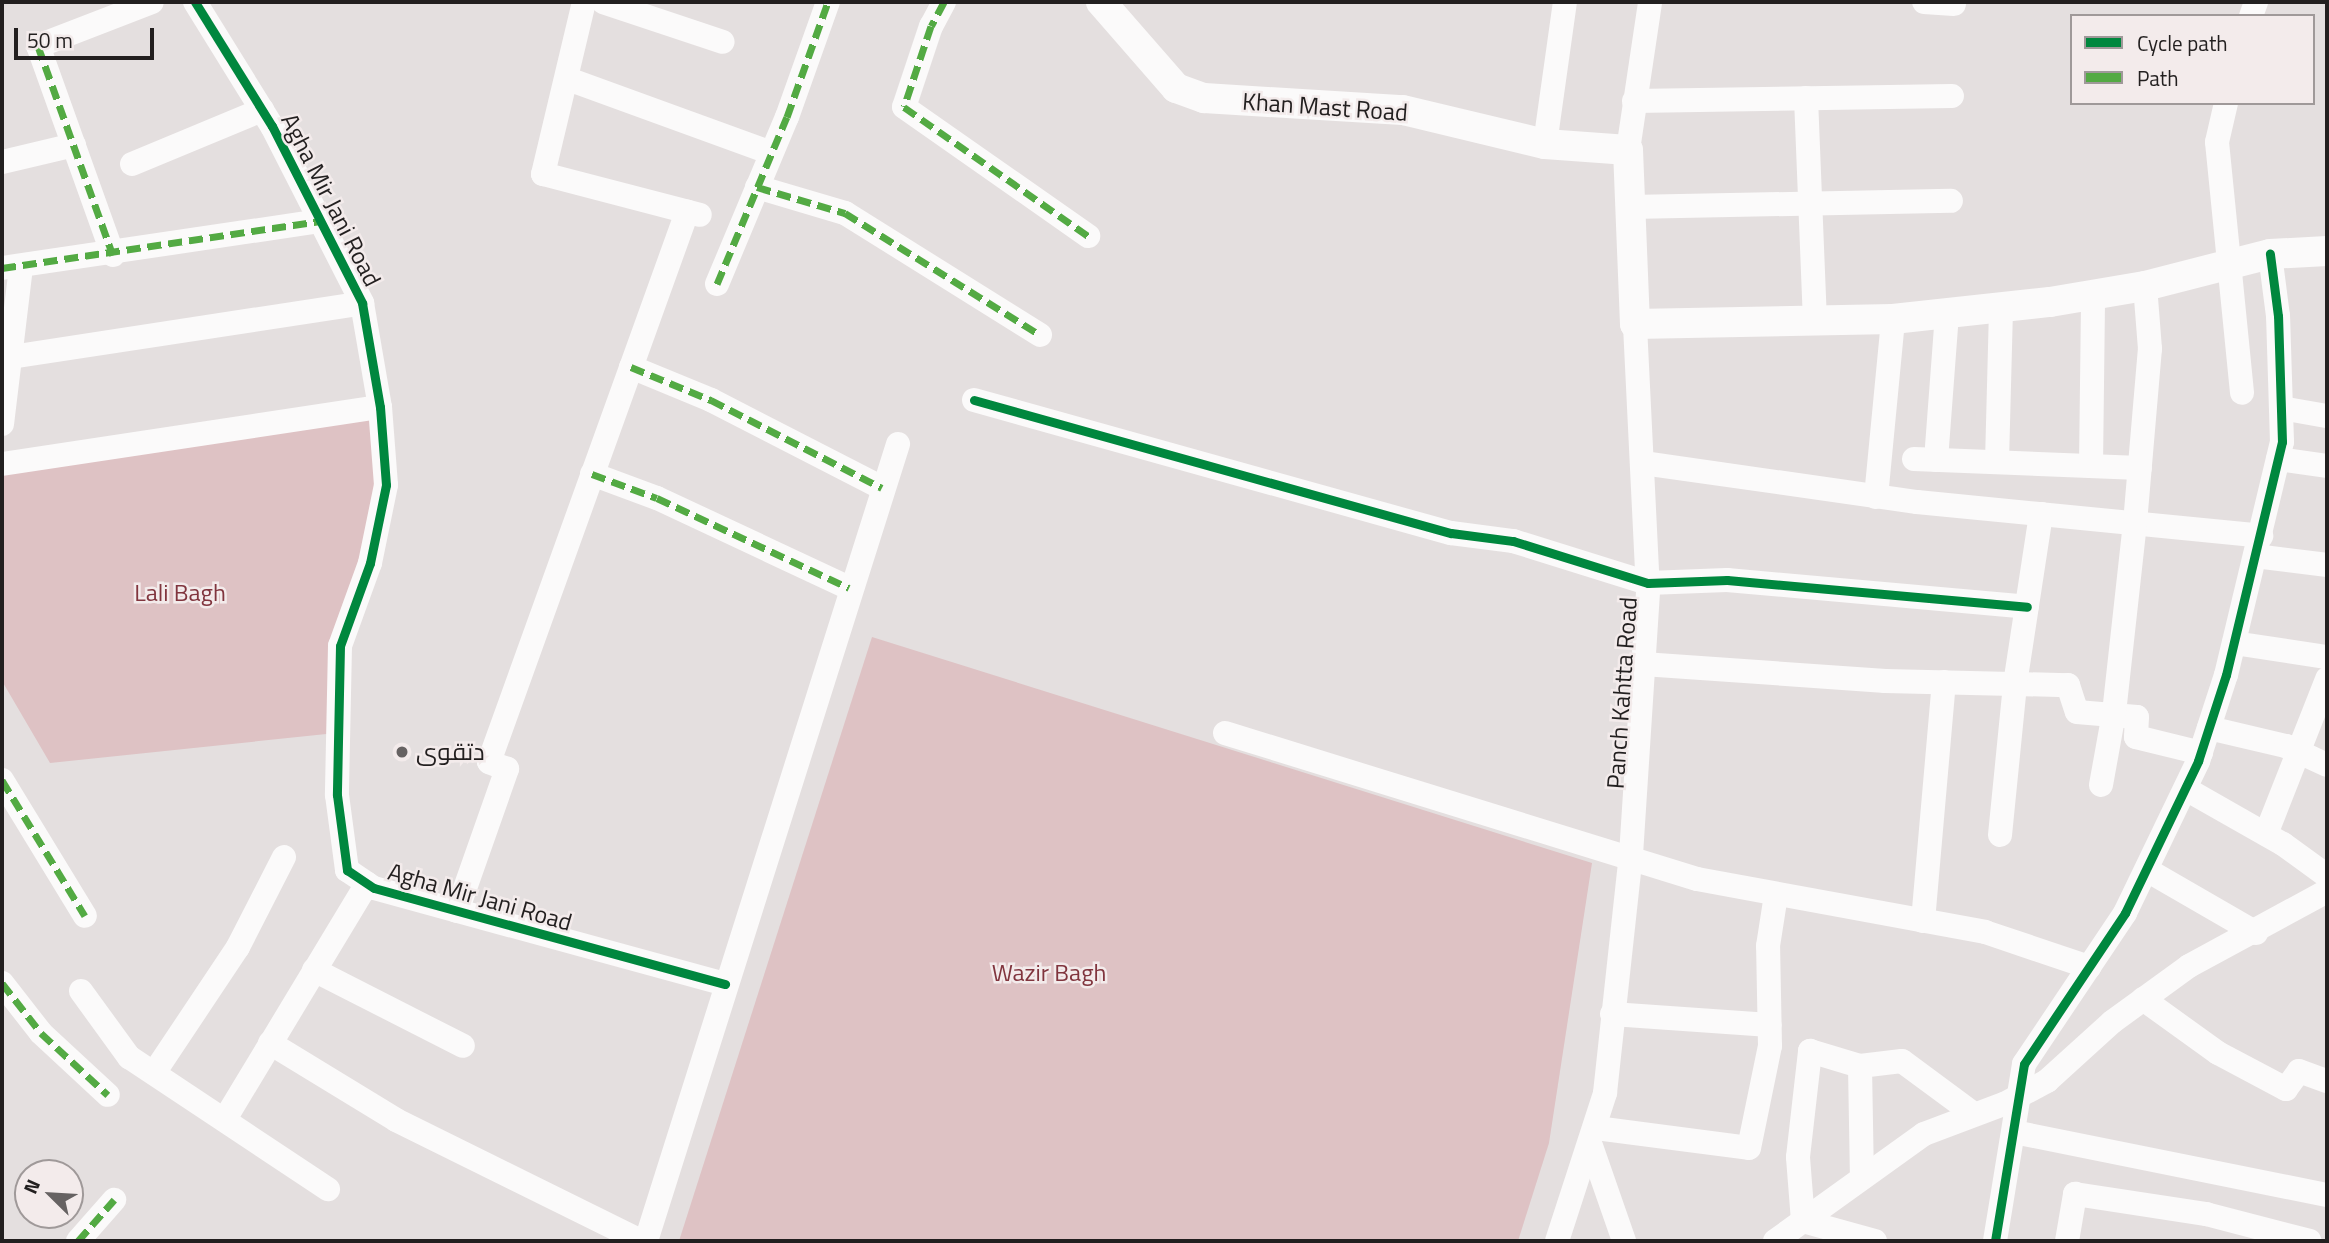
<!DOCTYPE html>
<meta charset="utf-8">
<style>
body{margin:0}
#map{position:relative;width:2329px;height:1243px;overflow:hidden;background:#e4dfdf;font-family:"Titillium Web",Cairo,sans-serif}
div>[style]{position:absolute}
[style*='--x']{left:calc(var(--x)*1px);top:calc(var(--y)*1px);width:calc(var(--w)*1px);rotate:calc(var(--a)*1deg)}
.green>*{inset:0;background:#dec2c4}
.minor>*{height:24px;margin:-12px;padding:0 12px;transform-origin:12px;border-radius:12px;background:#fbfafa}
.major>*{height:30px;margin:-15px;padding:0 15px;transform-origin:15px;border-radius:15px;background:#fbfafa}
.quiet>*{height:7px;margin-top:-3.5px;transform-origin:0;background:repeating-linear-gradient(90deg,#53aa43 0 14px,transparent 0 21px)}
.cycleway>*{height:9px;margin:-4.5px;padding:0 4.5px;transform-origin:4.5px;border-radius:4.5px;background:#00873e}
.dots>*{width:19px;height:19px;translate:-50% -50%;box-sizing:border-box;border:4px solid #f3ebeb;border-radius:50%}
span{translate:-50% -50%;white-space:nowrap;text-align:center;line-height:1.15;-webkit-text-stroke:5px #f3ebeb;paint-order:stroke}
.street-label{font-size:24px;color:#221f1f}
.park-label{font-size:24px;color:#81353e}
.poi-label{font-size:24px;color:#221f1f}
.left{translate:0 -50%;text-align:left}
.frame{position:absolute;inset:0;border:4px solid #221f1f;pointer-events:none}
.legend{position:absolute;left:2070px;top:14px;width:245px;height:91px;box-sizing:border-box;background:#f3ebeb;border:2px solid #9f9999;margin:0;padding:9px 12px;list-style:none;font-size:21px;color:#221f1f}
.legend li{display:flex;align-items:center;gap:14px;height:35px}
.legend b{width:35px;border:2px solid #9f9999}
.north{position:absolute;left:14px;top:1159px;width:70px;height:70px;box-sizing:border-box;background:#f3ebeb;border:2px solid #9f9999;border-radius:50%;rotate:294deg;font-size:19px;font-weight:700;line-height:28px;text-align:center;color:#221f1f}
.north::after{content:'';display:block;margin:auto;width:24px;height:32px;background:#666262;clip-path:polygon(50% 0,100% 100%,50% 72%,0 100%)}
.scale{position:absolute;left:14px;top:28px;width:140px;height:32px;box-sizing:border-box;border:4px solid #221f1f;border-top:0;padding-left:9px;font-size:21px;line-height:24px;white-space:nowrap;color:#221f1f;-webkit-text-stroke:5px #f3ebeb;paint-order:stroke}
</style>
<div id="map">
<div class="green">
<i style="clip-path:polygon(380px 407px,386px 485px,340px 646px,336px 733px,50px 763px,2px 681px,2px 460px)"></i>
<i style="clip-path:polygon(872px 637px,1592px 863px,1549px 1143px,1518px 1241px,679px 1241px)"></i>
</div>
<div class="minor">
<i style="--x:195;--y:2;--w:146;--a:58.2"></i>
<i style="--x:272;--y:126;--w:199;--a:63"></i>
<i style="--x:362;--y:303;--w:106;--a:80.2"></i>
<i style="--x:380;--y:407;--w:78;--a:85.6"></i>
<i style="--x:386;--y:485;--w:80;--a:101.6"></i>
<i style="--x:370;--y:563;--w:88;--a:109.9"></i>
<i style="--x:340;--y:646;--w:149;--a:91.2"></i>
<i style="--x:337;--y:795;--w:76;--a:82.4"></i>
<i style="--x:347;--y:870;--w:32;--a:34"></i>
<i style="--x:374;--y:888;--w:364;--a:15.3"></i>
<i style="--x:584;--y:2;--w:177;--a:103.4"></i>
<i style="--x:543;--y:174;--w:162;--a:14.6"></i>
<i style="--x:603;--y:2;--w:126;--a:18.4"></i>
<i style="--x:944;--y:2;--w:27;--a:118"></i>
<i style="--x:931;--y:26;--w:85;--a:108.4"></i>
<i style="--x:904;--y:107;--w:225;--a:35"></i>
<i style="--x:1924;--y:2;--w:30;--a:4"></i>
<i style="--x:2251;--y:16;--w:15;--a:-70"></i>
<i style="--x:568;--y:79;--w:216;--a:20"></i>
<i style="--x:1806;--y:98;--w:223;--a:87.7"></i>
<i style="--x:1634;--y:101;--w:318;--a:-0.9"></i>
<i style="--x:2226;--y:103;--w:40;--a:103"></i>
<i style="--x:2217;--y:142;--w:252;--a:84.3"></i>
<i style="--x:1545;--y:144;--w:143;--a:-82"></i>
<i style="--x:1628;--y:150;--w:150;--a:-81.5"></i>
<i style="--x:2;--y:162;--w:74;--a:-13.3"></i>
<i style="--x:132;--y:164;--w:141;--a:-22.6"></i>
<i style="--x:757;--y:187;--w:92;--a:16.5"></i>
<i style="--x:845;--y:213;--w:230;--a:32"></i>
<i style="--x:1630;--y:207;--w:321;--a:-1.1"></i>
<i style="--x:113;--y:255;--w:222;--a:-109.7"></i>
<i style="--x:38;--y:46;--w:122;--a:-21.1"></i>
<i style="--x:2;--y:268;--w:322;--a:-8.4"></i>
<i style="--x:717;--y:284;--w:181;--a:-67.3"></i>
<i style="--x:787;--y:117;--w:122;--a:-70.4"></i>
<i style="--x:11;--y:357;--w:355;--a:-8.7"></i>
<i style="--x:631;--y:367;--w:87;--a:22.4"></i>
<i style="--x:711;--y:400;--w:192;--a:27.2"></i>
<i style="--x:974;--y:400;--w:495;--a:15.6"></i>
<i style="--x:1451;--y:533;--w:63;--a:7.4"></i>
<i style="--x:1513;--y:541;--w:141;--a:17.3"></i>
<i style="--x:1648;--y:583;--w:79;--a:-2.2"></i>
<i style="--x:1727;--y:580;--w:301;--a:5.1"></i>
<i style="--x:2281;--y:408;--w:47;--a:9.9"></i>
<i style="--x:2;--y:424;--w:158;--a:-83.1"></i>
<i style="--x:1914;--y:459;--w:226;--a:2.3"></i>
<i style="--x:2278;--y:459;--w:49;--a:8.1"></i>
<i style="--x:1936;--y:460;--w:147;--a:-85.7"></i>
<i style="--x:1997;--y:462;--w:155;--a:-88.5"></i>
<i style="--x:1643;--y:463;--w:277;--a:8.1"></i>
<i style="--x:1917;--y:502;--w:346;--a:5.6"></i>
<i style="--x:2;--y:464;--w:382;--a:-8.6"></i>
<i style="--x:2091;--y:466;--w:171;--a:-89.3"></i>
<i style="--x:592;--y:474;--w:69;--a:20.3"></i>
<i style="--x:657;--y:498;--w:212;--a:25.1"></i>
<i style="--x:1876;--y:497;--w:179;--a:-84.5"></i>
<i style="--x:2255;--y:556;--w:73;--a:7.1"></i>
<i style="--x:2234;--y:643;--w:94;--a:8.6"></i>
<i style="--x:1643;--y:664;--w:243;--a:4"></i>
<i style="--x:1885;--y:681;--w:183;--a:1.3"></i>
<i style="--x:2068;--y:685;--w:28;--a:72"></i>
<i style="--x:2077;--y:712;--w:60;--a:4.8"></i>
<i style="--x:2137;--y:717;--w:20;--a:93"></i>
<i style="--x:2136;--y:737;--w:67;--a:13.8"></i>
<i style="--x:2209;--y:728;--w:79;--a:13.2"></i>
<i style="--x:2286;--y:746;--w:45;--a:24.9"></i>
<i style="--x:1225;--y:733;--w:494;--a:17.2"></i>
<i style="--x:1697;--y:879;--w:293;--a:10.4"></i>
<i style="--x:1985;--y:932;--w:110;--a:18.6"></i>
<i style="--x:2;--y:780;--w:159;--a:58.6"></i>
<i style="--x:2101;--y:785;--w:73;--a:-79.8"></i>
<i style="--x:2114;--y:713;--w:191;--a:-83.7"></i>
<i style="--x:2135;--y:523;--w:175;--a:-85.1"></i>
<i style="--x:2150;--y:349;--w:63;--a:-94.5"></i>
<i style="--x:2186;--y:789;--w:112;--a:29.6"></i>
<i style="--x:2283;--y:844;--w:54;--a:36"></i>
<i style="--x:2266;--y:834;--w:167;--a:-68.5"></i>
<i style="--x:2000;--y:835;--w:152;--a:-84.3"></i>
<i style="--x:2015;--y:684;--w:172;--a:-81.3"></i>
<i style="--x:2147;--y:870;--w:126;--a:30"></i>
<i style="--x:457;--y:911;--w:151;--a:-70.6"></i>
<i style="--x:507;--y:769;--w:19;--a:-159"></i>
<i style="--x:489;--y:762;--w:585;--a:-70.2"></i>
<i style="--x:1923;--y:921;--w:240;--a:-85"></i>
<i style="--x:314;--y:970;--w:167;--a:27"></i>
<i style="--x:2;--y:983;--w:63;--a:52"></i>
<i style="--x:41;--y:1033;--w:91;--a:42.8"></i>
<i style="--x:81;--y:991;--w:82;--a:54"></i>
<i style="--x:129;--y:1057;--w:239;--a:33.6"></i>
<i style="--x:2143;--y:999;--w:92;--a:35.8"></i>
<i style="--x:2218;--y:1053;--w:77;--a:27.9"></i>
<i style="--x:2286;--y:1089;--w:22;--a:-54"></i>
<i style="--x:2299;--y:1071;--w:30;--a:20"></i>
<i style="--x:1612;--y:1014;--w:158;--a:4"></i>
<i style="--x:270;--y:1043;--w:148;--a:31.4"></i>
<i style="--x:396;--y:1120;--w:273;--a:26.3"></i>
<i style="--x:1860;--y:1066;--w:112;--a:89"></i>
<i style="--x:154;--y:1073;--w:151;--a:-56.3"></i>
<i style="--x:238;--y:947;--w:101;--a:-62.9"></i>
<i style="--x:225;--y:1119;--w:275;--a:-58.9"></i>
<i style="--x:1596;--y:1128;--w:154;--a:7.4"></i>
<i style="--x:1749;--y:1148;--w:104;--a:-78.4"></i>
<i style="--x:1770;--y:1046;--w:100;--a:-91.1"></i>
<i style="--x:1768;--y:946;--w:52;--a:-81.1"></i>
<i style="--x:2014;--y:1132;--w:319;--a:11.4"></i>
<i style="--x:1591;--y:1146;--w:101;--a:70.8"></i>
<i style="--x:78;--y:1241;--w:55;--a:-48.7"></i>
<i style="--x:646;--y:1241;--w:836;--a:-72.45"></i>
<i style="--x:1557;--y:1241;--w:156;--a:-72"></i>
<i style="--x:1605;--y:1093;--w:239;--a:-83.8"></i>
<i style="--x:1631;--y:855;--w:265;--a:-86.3"></i>
<i style="--x:1648;--y:591;--w:267;--a:-92.8"></i>
<i style="--x:1775;--y:1241;--w:183;--a:-35.7"></i>
<i style="--x:1924;--y:1134;--w:85;--a:-20.6"></i>
<i style="--x:2004;--y:1104;--w:49;--a:-28.1"></i>
<i style="--x:2047;--y:1081;--w:88;--a:-42.2"></i>
<i style="--x:2112;--y:1022;--w:95;--a:-36"></i>
<i style="--x:2189;--y:966;--w:157;--a:-28.5"></i>
<i style="--x:1875;--y:1241;--w:75;--a:-164.5"></i>
<i style="--x:1803;--y:1221;--w:64;--a:-94.5"></i>
<i style="--x:1798;--y:1157;--w:107;--a:-83.5"></i>
<i style="--x:1810;--y:1051;--w:52;--a:16.7"></i>
<i style="--x:1860;--y:1066;--w:42;--a:-6.8"></i>
<i style="--x:1902;--y:1061;--w:89;--a:36.4"></i>
<i style="--x:1995;--y:1241;--w:179;--a:-80.7"></i>
<i style="--x:2024;--y:1064;--w:182;--a:-56.2"></i>
<i style="--x:2125;--y:913;--w:169;--a:-64.3"></i>
<i style="--x:2198;--y:761;--w:90;--a:-72"></i>
<i style="--x:2226;--y:675;--w:240;--a:-76.5"></i>
<i style="--x:2282;--y:442;--w:126;--a:-91.8"></i>
<i style="--x:2278;--y:316;--w:63;--a:-97.4"></i>
<i style="--x:2067;--y:1241;--w:48;--a:-80.3"></i>
<i style="--x:2075;--y:1194;--w:133;--a:8.7"></i>
<i style="--x:2206;--y:1214;--w:107;--a:14.6"></i>
</div>
<div class="major">
<i style="--x:1101;--y:2;--w:114;--a:48.9"></i>
<i style="--x:1176;--y:88;--w:30;--a:20"></i>
<i style="--x:1204;--y:98;--w:199;--a:3.5"></i>
<i style="--x:1403;--y:110;--w:146;--a:13.5"></i>
<i style="--x:1545;--y:144;--w:83;--a:4.1"></i>
<i style="--x:1628;--y:150;--w:174;--a:87.7"></i>
<i style="--x:1635;--y:324;--w:258;--a:-1.1"></i>
<i style="--x:1893;--y:319;--w:158;--a:-6.2"></i>
<i style="--x:2050;--y:302;--w:96;--a:-9.6"></i>
<i style="--x:2145;--y:286;--w:129;--a:-14.4"></i>
<i style="--x:2270;--y:254;--w:57;--a:-3"></i>
</div>
<div class="quiet">
<i style="--x:944;--y:2;--w:27;--a:118"></i>
<i style="--x:931;--y:26;--w:85;--a:108.4"></i>
<i style="--x:904;--y:107;--w:225;--a:35"></i>
<i style="--x:38;--y:46;--w:222;--a:70.3"></i>
<i style="--x:757;--y:187;--w:92;--a:16.5"></i>
<i style="--x:845;--y:213;--w:230;--a:32"></i>
<i style="--x:2;--y:268;--w:322;--a:-8.4"></i>
<i style="--x:717;--y:284;--w:181;--a:-67.3"></i>
<i style="--x:787;--y:117;--w:122;--a:-70.4"></i>
<i style="--x:631;--y:367;--w:87;--a:22.4"></i>
<i style="--x:711;--y:400;--w:192;--a:27.2"></i>
<i style="--x:592;--y:474;--w:69;--a:20.3"></i>
<i style="--x:657;--y:498;--w:212;--a:25.1"></i>
<i style="--x:2;--y:780;--w:159;--a:58.6"></i>
<i style="--x:2;--y:983;--w:63;--a:52"></i>
<i style="--x:41;--y:1033;--w:91;--a:42.8"></i>
<i style="--x:78;--y:1241;--w:55;--a:-48.7"></i>
</div>
<div class="cycleway">
<i style="--x:195;--y:2;--w:146;--a:58.2"></i>
<i style="--x:272;--y:126;--w:199;--a:63"></i>
<i style="--x:362;--y:303;--w:106;--a:80.2"></i>
<i style="--x:380;--y:407;--w:78;--a:85.6"></i>
<i style="--x:386;--y:485;--w:80;--a:101.6"></i>
<i style="--x:370;--y:563;--w:88;--a:109.9"></i>
<i style="--x:340;--y:646;--w:149;--a:91.2"></i>
<i style="--x:337;--y:795;--w:76;--a:82.4"></i>
<i style="--x:347;--y:870;--w:32;--a:34"></i>
<i style="--x:374;--y:888;--w:364;--a:15.3"></i>
<i style="--x:974;--y:400;--w:495;--a:15.6"></i>
<i style="--x:1451;--y:533;--w:63;--a:7.4"></i>
<i style="--x:1513;--y:541;--w:141;--a:17.3"></i>
<i style="--x:1648;--y:583;--w:79;--a:-2.2"></i>
<i style="--x:1727;--y:580;--w:301;--a:5.1"></i>
<i style="--x:1995;--y:1241;--w:179;--a:-80.7"></i>
<i style="--x:2024;--y:1064;--w:182;--a:-56.2"></i>
<i style="--x:2125;--y:913;--w:169;--a:-64.3"></i>
<i style="--x:2198;--y:761;--w:90;--a:-72"></i>
<i style="--x:2226;--y:675;--w:240;--a:-76.5"></i>
<i style="--x:2282;--y:442;--w:126;--a:-91.8"></i>
<i style="--x:2278;--y:316;--w:63;--a:-97.4"></i>
</div>
<div class="dots">
<i style="left:402px;top:752px;background:#666262"></i>
</div>
<div class="street-label">
<span style="left:1325px;top:107px;rotate:4deg">Khan Mast Road</span>
<span style="left:331px;top:200px;rotate:63deg">Agha Mir Jani Road</span>
<span style="left:1622px;top:693px;rotate:-86deg">Panch Kahtta Road</span>
<span style="left:480px;top:897px;rotate:16deg">Agha Mir Jani Road</span>
</div>
<div class="park-label">
<span style="left:180px;top:593px">Lali Bagh</span>
<span style="left:1049px;top:973px">Wazir Bagh</span>
</div>
<div class="poi-label">
<span class="left" style="left:416px;top:752px">دتقوى</span>
</div>
<div class="frame"></div>
<ul class="legend">
<li><b style="height:9px;background:#00873e"></b>Cycle path</li>
<li><b style="height:9px;background:#53aa43"></b>Path</li>
</ul>
<div class="north">N</div>
<div class="scale">50 m</div>
</div>
